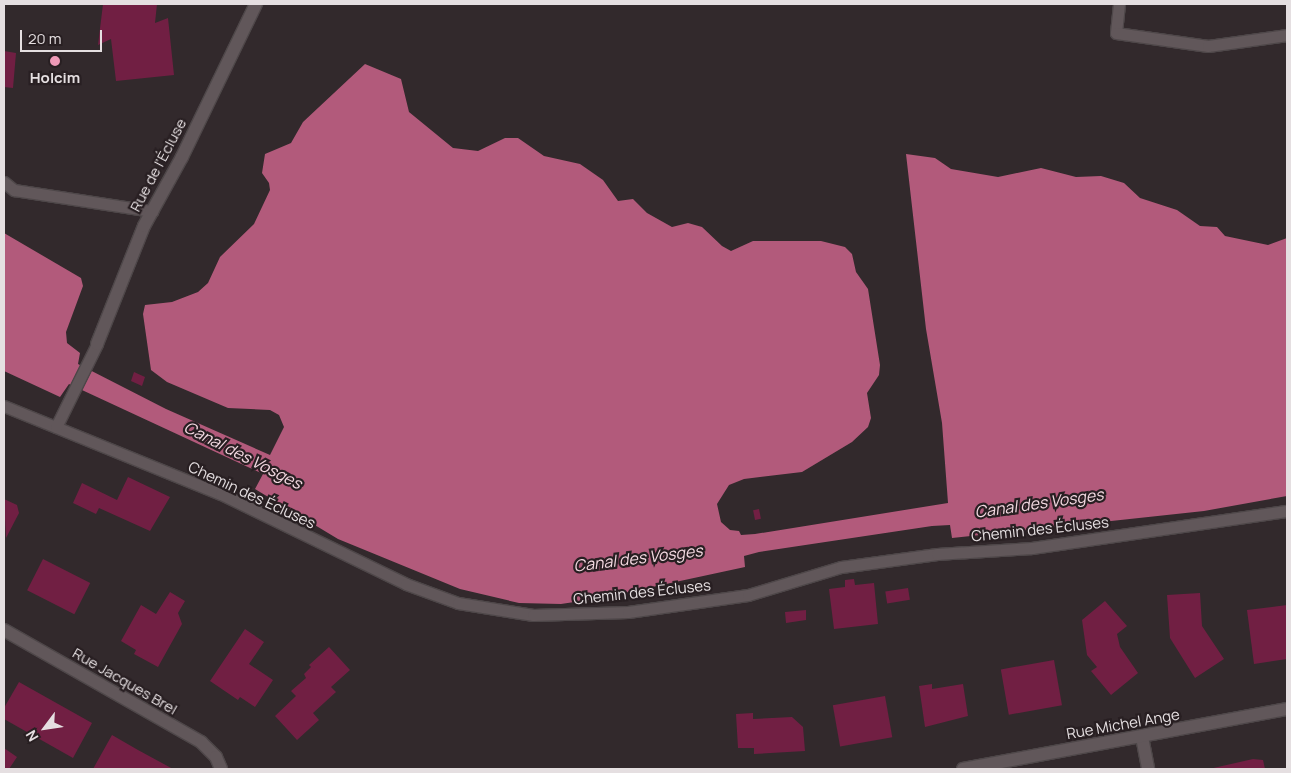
<!DOCTYPE html>
<meta charset="utf-8">
<style>
body{margin:0}
#map{position:relative;width:1291px;height:773px;overflow:hidden;background:#32292c;font-family:Manrope,sans-serif}
div>[style]{position:absolute}
[style*='--x']{left:calc(var(--x)*1px);top:calc(var(--y)*1px);width:calc(var(--w)*1px);rotate:calc(var(--a)*1deg)}
.water>*{inset:0;background:#b25a7b}
.building>*{inset:0;background:#711f43;transform-origin:0 0}
.roads{filter:drop-shadow(1px 0 #4e4749) drop-shadow(-1px 0 #4e4749) drop-shadow(0 1px #4e4749) drop-shadow(0 -1px #4e4749)}
.lane>*{height:11px;margin:-5.5px;padding:0 5.5px;transform-origin:5.5px;border-radius:5.5px;background:#61575a}
.street>*{height:12px;margin:-6px;padding:0 6px;transform-origin:6px;border-radius:6px;background:#61575a}
.dots>*{width:14px;height:14px;translate:-50% -50%;box-sizing:border-box;border:2px solid #281f22;border-radius:50%}
span{translate:-50% -50%;white-space:nowrap;text-align:center;line-height:1.15;-webkit-text-stroke:4.5px #281f22;paint-order:stroke}
.poi-label{font-size:15px;color:#e5dfe1;font-weight:700}
.street-label{font-size:15px;color:#e5dfe1}
.water-label{font-size:16px;color:#f3d9e1;font-style:italic}
.frame{position:absolute;inset:0;border:5px solid #e5dfe1;pointer-events:none}
.north{position:absolute;left:20px;top:703px;width:50px;height:50px;-webkit-text-stroke:4px #281f22;paint-order:stroke;rotate:239deg;font-size:14px;font-weight:700;line-height:20px;text-align:center;color:#e5dfe1}
.north::after{content:'';display:block;margin:auto;width:18px;height:22px;background:#e5dfe1;clip-path:polygon(50% 0,100% 100%,50% 72%,0 100%)}
.scale{position:absolute;left:20px;top:30px;width:82px;height:22px;box-sizing:border-box;border:2px solid #e5dfe1;border-top:0;padding-left:6px;font-size:15px;line-height:18px;white-space:nowrap;color:#e5dfe1;-webkit-text-stroke:4px #281f22;paint-order:stroke}
</style>
<div id="map">
<div class="water">
<i style="clip-path:polygon(365px 64px,401px 79px,409px 112px,453px 148px,478px 151px,505px 138px,518px 138px,544px 156px,580px 164px,603px 180px,618px 201px,633px 199px,647px 213px,672px 227px,688px 223px,702px 227px,722px 246px,731px 251px,753px 241px,821px 241px,845px 247px,852px 254px,856px 272px,868px 289px,880px 365px,879px 375px,867px 393px,871px 418px,868px 427px,852px 442px,802px 472px,744px 479px,729px 485px,717px 504px,721px 522px,730px 530px,739px 531px,741px 535px,755px 534px,948px 503px,942px 423px,926px 329px,906px 154px,935px 158px,951px 169px,998px 177px,1041px 168px,1076px 177px,1101px 176px,1124px 183px,1140px 198px,1177px 210px,1200px 226px,1217px 227px,1225px 236px,1268px 245px,1287px 238px,1287px 496px,1204px 511px,952px 538px,950px 525px,932px 526px,759px 552px,744px 556px,745px 567px,601px 598px,561px 604px,519px 603px,460px 589px,338px 539px,255px 489px,263px 474px,69px 384px,60px 397px,4px 371px,4px 233px,81px 278px,83px 286px,66px 332px,67px 343px,80px 353px,78px 364px,166px 409px,270px 455px,284px 427px,279px 415px,270px 410px,228px 408px,167px 382px,151px 370px,143px 314px,145px 305px,172px 302px,198px 292px,208px 283px,220px 257px,254px 224px,270px 190px,269px 183px,262px 173px,265px 154px,291px 143px,303px 122px)"></i>
</div>
<div class="building">
<i style="clip-path:polygon(103px 4px,157px 4px,155px 23px,168px 18px,174px 75px,116px 81px,111px 39px,98px 45px)"></i>
<i style="clip-path:polygon(4px 51px,16px 53px,13px 88px,4px 87px)"></i>
<i style="clip-path:polygon(134px 372px,145px 377px,142px 386px,131px 381px)"></i>
<i style="clip-path:polygon(128px 477px,170px 497px,150px 531px,99px 508px,96px 514px,73px 503px,82px 483px,117px 500px)"></i>
<i style="clip-path:polygon(4px 499px,17px 505px,19px 513px,6px 538px)"></i>
<i style="left:759px;top:509px;width:10px;height:6px;rotate:79deg"></i>
<i style="left:43px;top:559px;width:53px;height:35px;rotate:27deg"></i>
<i style="clip-path:polygon(854px 579px,855px 585px,874px 583px,878px 624px,834px 629px,829px 589px,845px 587px,845px 580px)"></i>
<i style="left:908px;top:588px;width:12px;height:23px;rotate:81deg"></i>
<i style="clip-path:polygon(170px 592px,185px 601px,178px 613px,182px 624px,158px 667px,134px 654px,136px 650px,121px 641px,141px 605px,156px 614px)"></i>
<i style="clip-path:polygon(1200px 593px,1202px 626px,1224px 659px,1195px 678px,1170px 638px,1167px 595px)"></i>
<i style="clip-path:polygon(1105px 601px,1127px 626px,1117px 634px,1120px 647px,1138px 673px,1111px 695px,1091px 671px,1097px 667px,1087px 655px,1082px 620px)"></i>
<i style="clip-path:polygon(1287px 605px,1287px 659px,1254px 664px,1247px 610px)"></i>
<i style="clip-path:polygon(806px 610px,806px 620px,786px 623px,785px 612px)"></i>
<i style="clip-path:polygon(245px 629px,264px 642px,249px 664px,273px 680px,255px 707px,240px 697px,238px 700px,210px 681px)"></i>
<i style="clip-path:polygon(329px 647px,350px 670px,331px 687px,336px 692px,313px 713px,319px 720px,297px 740px,275px 716px,296px 696px,291px 691px,306px 678px,304px 674px,311px 667px,309px 665px)"></i>
<i style="left:1054px;top:660px;width:46px;height:54px;rotate:80deg"></i>
<i style="clip-path:polygon(19px 682px,92px 723px,73px 758px,4px 719px,4px 708px)"></i>
<i style="clip-path:polygon(932px 684px,932px 689px,963px 684px,968px 716px,925px 727px,919px 686px)"></i>
<i style="left:885px;top:696px;width:42px;height:53px;rotate:80deg"></i>
<i style="clip-path:polygon(753px 713px,753px 719px,792px 717px,803px 727px,805px 751px,754px 754px,754px 748px,738px 748px,736px 714px)"></i>
<i style="clip-path:polygon(112px 735px,138px 750px,173px 769px,93px 769px)"></i>
<i style="clip-path:polygon(4px 748px,17px 757px,9px 769px,4px 769px)"></i>
<i style="clip-path:polygon(1253px 759px,1263px 760px,1265px 769px,1209px 769px)"></i>
</div>
<div class="roads">
<div class="lane">
<i style="--x:1119;--y:4;--w:29;--a:96"></i>
<i style="--x:1116;--y:33;--w:93;--a:8"></i>
<i style="--x:1208;--y:46;--w:80;--a:-7.9"></i>
<i style="--x:4;--y:182;--w:13;--a:39"></i>
<i style="--x:14;--y:190;--w:140;--a:8.7"></i>
<i style="--x:4;--y:406;--w:234;--a:22.1"></i>
<i style="--x:221;--y:494;--w:206;--a:25.9"></i>
<i style="--x:406;--y:584;--w:55;--a:20.1"></i>
<i style="--x:458;--y:603;--w:76;--a:9.1"></i>
<i style="--x:533;--y:615;--w:95;--a:-1.8"></i>
<i style="--x:628;--y:612;--w:121;--a:-8.1"></i>
<i style="--x:748;--y:595;--w:97;--a:-16.8"></i>
<i style="--x:841;--y:567;--w:97;--a:-7.7"></i>
<i style="--x:937;--y:554;--w:95;--a:-3.6"></i>
<i style="--x:1032;--y:548;--w:258;--a:-8.3"></i>
<i style="--x:56;--y:427;--w:93;--a:-63.7"></i>
</div>
<div class="street">
<i style="--x:97;--y:344;--w:127;--a:-68.3"></i>
<i style="--x:144;--y:226;--w:79;--a:-61.2"></i>
<i style="--x:182;--y:157;--w:170;--a:-64.2"></i>
<i style="--x:4;--y:630;--w:227;--a:29.6"></i>
<i style="--x:201;--y:742;--w:21;--a:45"></i>
<i style="--x:216;--y:757;--w:13;--a:67"></i>
<i style="--x:1142;--y:737;--w:33;--a:79"></i>
<i style="--x:963;--y:769;--w:330;--a:-10.5"></i>
</div>
</div>
<div class="dots">
<i style="left:55px;top:61px;background:#ef9ab7"></i>
</div>
<div class="poi-label">
<span style="left:55px;top:78px">Holcim</span>
</div>
<div class="street-label">
<span style="left:158px;top:165px;rotate:-62deg">Rue de l'Écluse</span>
<span style="left:252px;top:495px;rotate:25deg">Chemin des Écluses</span>
<span style="left:1040px;top:529px;rotate:-6deg">Chemin des Écluses</span>
<span style="left:642px;top:592px;rotate:-6deg">Chemin des Écluses</span>
<span style="left:125px;top:681px;rotate:30deg">Rue Jacques Brel</span>
<span style="left:1123px;top:724px;rotate:-10deg">Rue Michel Ange</span>
</div>
<div class="water-label">
<span style="left:243px;top:455px;rotate:27deg">Canal des Vosges</span>
<span style="left:1039px;top:503px;rotate:-8deg">Canal des Vosges</span>
<span style="left:638px;top:558px;rotate:-7deg">Canal des Vosges</span>
</div>
<div class="frame"></div>
<div class="north">N</div>
<div class="scale">20 m</div>
</div>
